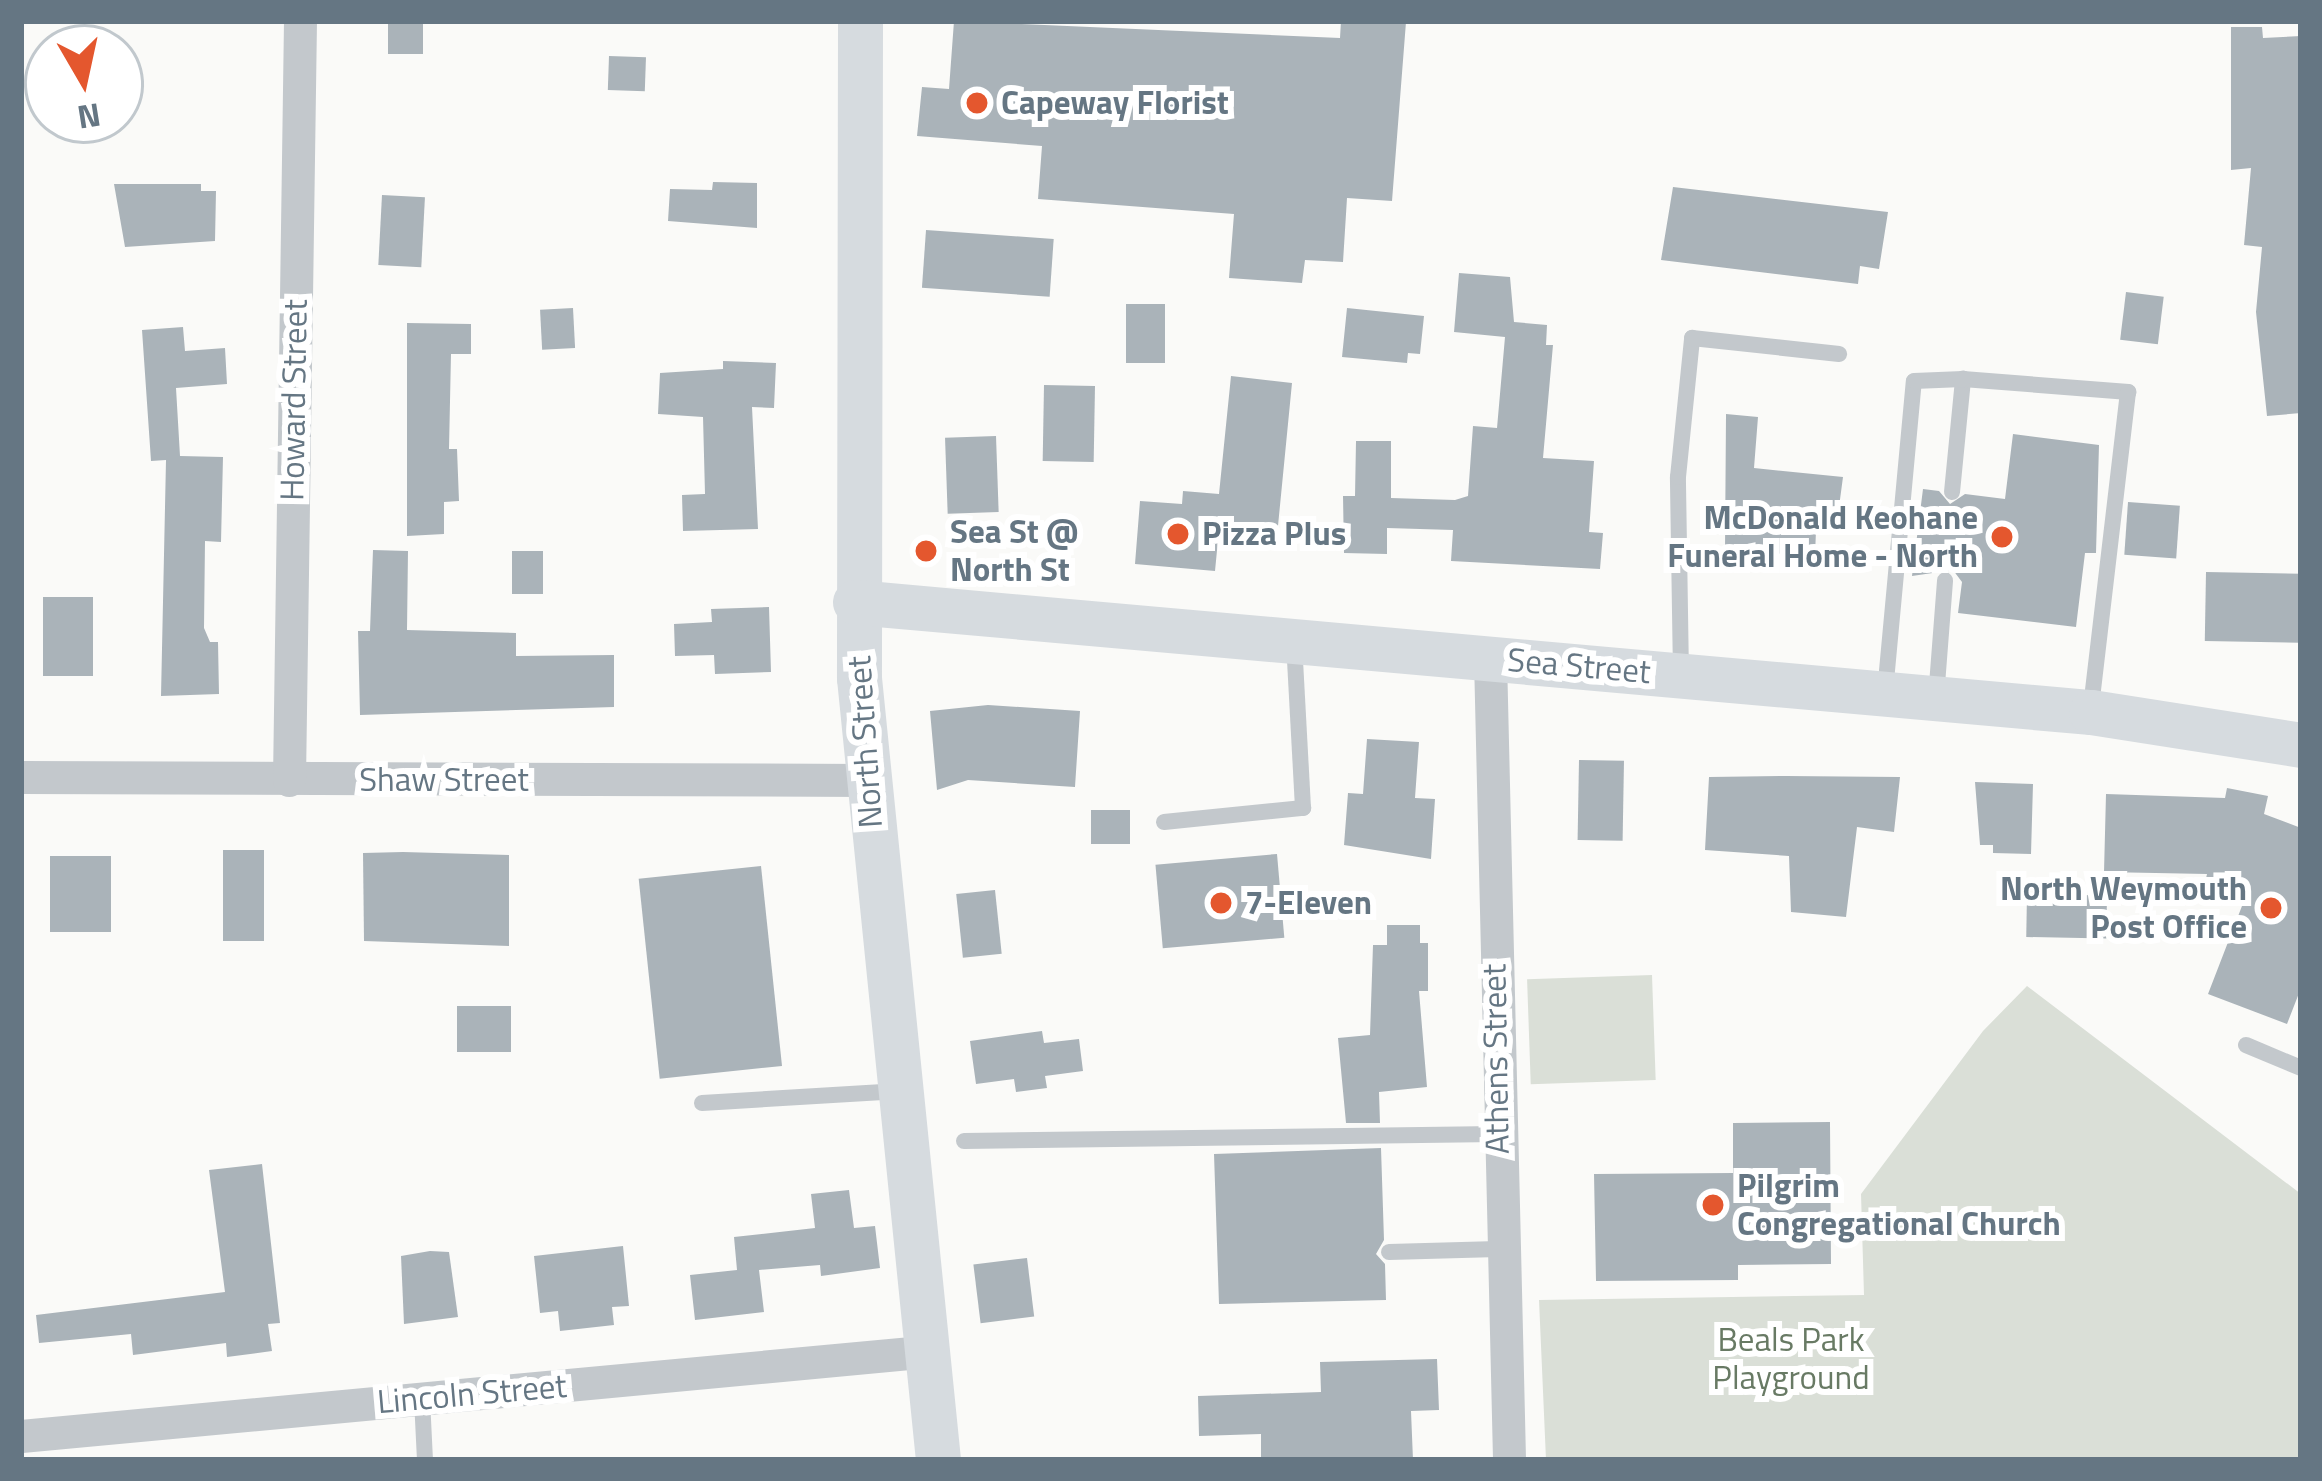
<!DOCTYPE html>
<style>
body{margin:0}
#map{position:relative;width:2322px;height:1481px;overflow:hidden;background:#fafaf8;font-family:"Titillium Web",sans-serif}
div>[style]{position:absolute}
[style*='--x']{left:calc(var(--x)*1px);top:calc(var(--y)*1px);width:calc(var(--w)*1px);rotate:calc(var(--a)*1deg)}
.green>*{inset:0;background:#dadfd7;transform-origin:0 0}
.building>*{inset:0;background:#aab3b9;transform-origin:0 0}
.lane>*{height:16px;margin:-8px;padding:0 8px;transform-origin:8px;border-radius:8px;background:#c3c8cc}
.street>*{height:33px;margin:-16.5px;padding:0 16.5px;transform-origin:16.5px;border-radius:16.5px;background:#c3c8cc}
.secondary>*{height:45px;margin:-22.5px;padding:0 22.5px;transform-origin:22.5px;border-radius:22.5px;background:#d6dbdf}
.dots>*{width:33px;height:33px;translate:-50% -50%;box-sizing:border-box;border:6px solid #fff;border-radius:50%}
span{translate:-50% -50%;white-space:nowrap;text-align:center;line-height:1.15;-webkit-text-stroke:12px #fff;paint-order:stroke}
.poi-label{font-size:33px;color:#657683;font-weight:700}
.left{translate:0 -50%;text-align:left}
.right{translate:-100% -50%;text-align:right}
.street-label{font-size:33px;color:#657683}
.park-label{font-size:33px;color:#687a64}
.frame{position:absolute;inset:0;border:24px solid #657683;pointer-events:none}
.north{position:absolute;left:24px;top:24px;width:120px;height:120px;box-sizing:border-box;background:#fff;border:3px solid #c1c8cd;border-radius:50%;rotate:171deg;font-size:33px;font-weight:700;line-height:48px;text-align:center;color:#657683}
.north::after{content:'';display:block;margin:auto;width:42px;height:54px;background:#e4572e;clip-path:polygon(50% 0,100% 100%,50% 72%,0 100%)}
</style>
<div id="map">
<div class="green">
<i style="left:1652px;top:975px;width:105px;height:125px;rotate:88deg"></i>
<i style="clip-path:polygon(2027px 986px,2301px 1194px,2301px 1460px,1546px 1460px,1539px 1300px,1864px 1295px,1861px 1194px,1983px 1031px)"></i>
</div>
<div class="building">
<i style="left:388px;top:21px;width:35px;height:33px"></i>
<i style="clip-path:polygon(954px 21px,1340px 38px,1341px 21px,1406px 22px,1392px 201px,1347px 198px,1343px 262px,1305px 260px,1302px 283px,1229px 278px,1234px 214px,1038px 199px,1042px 146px,917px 136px,922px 87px,949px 89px)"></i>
<i style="clip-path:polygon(2231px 27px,2262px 27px,2263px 38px,2301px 36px,2301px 413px,2267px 416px,2256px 312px,2262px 247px,2244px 245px,2251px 168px,2231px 170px)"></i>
<i style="left:609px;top:56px;width:37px;height:34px;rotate:2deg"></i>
<i style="clip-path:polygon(713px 182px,757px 183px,757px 228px,668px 221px,670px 189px,712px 190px)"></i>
<i style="clip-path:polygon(114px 184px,201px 184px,201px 191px,216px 191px,215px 241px,125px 247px)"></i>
<i style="clip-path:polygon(1673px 187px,1888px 212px,1879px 269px,1860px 266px,1858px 284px,1661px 260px)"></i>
<i style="left:382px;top:195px;width:43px;height:70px;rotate:3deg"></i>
<i style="left:926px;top:230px;width:128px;height:58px;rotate:4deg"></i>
<i style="clip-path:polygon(1459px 273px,1510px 277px,1514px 322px,1547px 325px,1546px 345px,1553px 345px,1543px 458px,1594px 461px,1589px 532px,1603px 533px,1600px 569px,1451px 561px,1453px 530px,1387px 528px,1387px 554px,1344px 553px,1343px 496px,1355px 496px,1356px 441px,1391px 441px,1391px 498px,1455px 500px,1468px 496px,1473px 426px,1497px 428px,1505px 337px,1454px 332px)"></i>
<i style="left:2126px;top:292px;width:38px;height:48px;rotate:7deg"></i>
<i style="left:1126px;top:304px;width:39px;height:59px"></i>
<i style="left:573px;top:308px;width:40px;height:33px;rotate:87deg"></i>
<i style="clip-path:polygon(1347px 308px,1424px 316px,1420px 354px,1408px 353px,1407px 363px,1342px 357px)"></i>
<i style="clip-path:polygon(407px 323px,471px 324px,471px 354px,451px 354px,449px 449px,457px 449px,459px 501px,444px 502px,444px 534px,407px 536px)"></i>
<i style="clip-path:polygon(183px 327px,185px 351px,225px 348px,227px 384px,176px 388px,180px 456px,223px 457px,221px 542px,205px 541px,204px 628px,210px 642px,218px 642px,219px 694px,161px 696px,166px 460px,151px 461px,142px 330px)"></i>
<i style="clip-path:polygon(723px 361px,776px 363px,774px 408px,752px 407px,758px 529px,683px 531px,682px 495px,705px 494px,703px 417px,658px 414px,660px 373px,723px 369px)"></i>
<i style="clip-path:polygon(1231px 376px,1292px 383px,1277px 536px,1219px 530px,1215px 571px,1135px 564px,1140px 501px,1182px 504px,1183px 491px,1219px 494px)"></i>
<i style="left:1044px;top:385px;width:51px;height:76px;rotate:1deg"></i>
<i style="clip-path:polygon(1726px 414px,1758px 417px,1754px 468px,1843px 477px,1839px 507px,1817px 505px,1815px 556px,1725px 550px)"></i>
<i style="clip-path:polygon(2013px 434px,2099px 445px,2096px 553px,2085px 553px,2076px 627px,1958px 613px,1962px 582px,1953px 570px,1912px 576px,1923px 489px,1939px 491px,1950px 504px,1965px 494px,2005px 499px)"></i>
<i style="left:996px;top:436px;width:76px;height:51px;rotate:88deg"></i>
<i style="left:2128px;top:502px;width:52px;height:53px;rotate:4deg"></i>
<i style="clip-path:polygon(373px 550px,408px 551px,407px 630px,516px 633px,516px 656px,614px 655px,614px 707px,360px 715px,358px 631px,370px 631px)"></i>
<i style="left:543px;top:551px;width:43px;height:31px;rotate:90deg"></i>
<i style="left:2206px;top:572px;width:95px;height:69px;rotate:1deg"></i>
<i style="left:43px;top:597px;width:50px;height:79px"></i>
<i style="clip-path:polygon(769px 607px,771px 672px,715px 674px,714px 655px,675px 656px,674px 624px,712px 622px,711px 609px)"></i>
<i style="clip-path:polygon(988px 705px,1080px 711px,1075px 787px,968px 780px,937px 790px,930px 711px)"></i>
<i style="clip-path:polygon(1367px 739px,1419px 742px,1415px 798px,1435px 799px,1431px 859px,1344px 845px,1348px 793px,1363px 794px)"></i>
<i style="left:1579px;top:760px;width:45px;height:80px;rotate:1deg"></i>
<i style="clip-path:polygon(1786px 776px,1900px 777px,1894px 832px,1857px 827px,1846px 917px,1791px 912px,1789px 856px,1705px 850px,1709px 777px)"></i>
<i style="clip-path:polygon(1975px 782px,2033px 784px,2031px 854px,1993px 853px,1993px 845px,1980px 845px)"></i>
<i style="clip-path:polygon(2227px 788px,2268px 796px,2264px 814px,2301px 828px,2301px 988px,2287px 1024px,2208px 994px,2247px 893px,2205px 883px,2207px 874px,2104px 872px,2106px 794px,2225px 798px)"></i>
<i style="left:1091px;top:810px;width:39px;height:34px"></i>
<i style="left:223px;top:850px;width:41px;height:91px"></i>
<i style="clip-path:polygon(403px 852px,509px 855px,509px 946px,364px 941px,363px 853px)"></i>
<i style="left:1277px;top:854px;width:84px;height:122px;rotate:85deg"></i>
<i style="left:50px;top:856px;width:61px;height:76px"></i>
<i style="left:761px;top:866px;width:201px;height:123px;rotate:84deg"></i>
<i style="left:995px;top:890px;width:64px;height:39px;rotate:84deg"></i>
<i style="left:2027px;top:894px;width:80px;height:43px;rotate:1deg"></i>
<i style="clip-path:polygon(1387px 925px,1420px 925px,1420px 943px,1428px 943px,1428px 991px,1419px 991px,1427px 1087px,1379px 1092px,1380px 1123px,1346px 1123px,1338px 1038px,1370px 1035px,1373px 945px,1387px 945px)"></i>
<i style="left:457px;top:1006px;width:54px;height:46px"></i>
<i style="clip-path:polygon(1042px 1031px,1044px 1043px,1079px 1039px,1083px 1071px,1045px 1076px,1047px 1088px,1016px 1092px,1014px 1079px,976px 1084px,970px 1041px)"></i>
<i style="clip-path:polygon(1830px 1122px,1831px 1264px,1738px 1265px,1738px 1280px,1596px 1281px,1594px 1174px,1733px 1173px,1733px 1123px)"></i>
<i style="clip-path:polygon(1381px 1148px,1384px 1240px,1376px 1254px,1385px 1264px,1386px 1300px,1219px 1304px,1214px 1154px)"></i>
<i style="clip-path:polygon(262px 1164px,280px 1323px,268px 1324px,272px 1351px,227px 1357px,226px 1343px,133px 1355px,131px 1334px,39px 1343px,36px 1315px,225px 1292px,209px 1170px)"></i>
<i style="clip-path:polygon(849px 1190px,854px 1228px,875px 1226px,880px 1268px,821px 1276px,820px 1265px,759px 1270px,764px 1312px,695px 1320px,690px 1275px,737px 1270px,734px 1237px,815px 1228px,811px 1194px)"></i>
<i style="clip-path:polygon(623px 1246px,629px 1306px,612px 1307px,614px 1325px,560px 1331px,558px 1311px,540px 1313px,534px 1256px)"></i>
<i style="clip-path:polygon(430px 1251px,449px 1252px,458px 1317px,404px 1324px,401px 1256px)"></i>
<i style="left:1027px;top:1258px;width:59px;height:54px;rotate:83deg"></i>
<i style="clip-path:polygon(1437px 1359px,1439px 1410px,1411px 1411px,1413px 1460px,1261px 1460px,1261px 1434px,1199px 1436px,1198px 1396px,1321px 1392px,1320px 1362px)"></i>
</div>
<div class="lane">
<i style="--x:1952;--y:492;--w:114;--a:-84.4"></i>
<i style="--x:1963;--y:379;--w:166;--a:4.5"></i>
<i style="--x:2128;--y:392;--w:319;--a:96.7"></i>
<i style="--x:1681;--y:675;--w:198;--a:-90.9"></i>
<i style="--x:1678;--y:477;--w:140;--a:-84.2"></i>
<i style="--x:1692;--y:338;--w:148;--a:6.2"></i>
<i style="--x:1885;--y:692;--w:312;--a:-84.7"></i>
<i style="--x:1914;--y:381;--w:49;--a:-2.3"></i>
<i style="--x:1936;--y:698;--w:118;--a:-85.6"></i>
<i style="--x:1164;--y:822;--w:140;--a:-5.8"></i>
<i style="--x:1303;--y:808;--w:167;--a:-93.1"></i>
<i style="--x:2246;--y:1045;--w:60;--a:22.7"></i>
<i style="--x:702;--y:1103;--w:194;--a:-3.5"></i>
<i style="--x:964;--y:1141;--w:533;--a:-0.75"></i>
<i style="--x:1389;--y:1252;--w:109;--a:-1.6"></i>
<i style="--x:422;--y:1399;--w:61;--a:87.2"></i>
</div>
<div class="street">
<i style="--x:1490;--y:658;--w:802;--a:88.64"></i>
<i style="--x:21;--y:777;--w:846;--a:0.2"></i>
<i style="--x:289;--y:780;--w:759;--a:-89.17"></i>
<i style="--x:21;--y:1436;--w:905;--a:-5.33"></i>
</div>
<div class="secondary">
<i style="--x:860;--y:21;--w:657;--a:90.09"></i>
<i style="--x:859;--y:678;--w:786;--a:84.23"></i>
<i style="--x:855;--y:602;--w:1241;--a:5.09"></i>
<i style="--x:2091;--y:712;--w:213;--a:8.9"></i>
</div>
<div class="dots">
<i style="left:977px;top:103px;background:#e4572e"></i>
<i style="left:1178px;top:534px;background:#e4572e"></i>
<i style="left:2002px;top:537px;background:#e4572e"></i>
<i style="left:926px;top:551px;background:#e4572e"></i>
<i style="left:1221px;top:903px;background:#e4572e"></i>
<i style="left:2271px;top:908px;background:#e4572e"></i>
<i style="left:1713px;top:1205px;background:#e4572e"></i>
</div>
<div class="poi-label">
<span class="left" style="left:1001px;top:103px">Capeway Florist</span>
<span class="right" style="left:1978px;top:537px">McDonald Keohane<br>Funeral Home - North</span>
<span class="left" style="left:950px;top:551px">Sea St @<br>North St</span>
<span class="left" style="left:1202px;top:534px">Pizza Plus</span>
<span class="right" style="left:2247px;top:908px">North Weymouth<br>Post Office</span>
<span class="left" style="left:1245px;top:903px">7-Eleven</span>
<span class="left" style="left:1737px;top:1205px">Pilgrim<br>Congregational Church</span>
</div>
<div class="street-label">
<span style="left:294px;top:400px;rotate:-89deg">Howard Street</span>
<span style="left:1579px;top:666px;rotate:5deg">Sea Street</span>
<span style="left:865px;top:742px;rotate:-94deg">North Street</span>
<span style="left:444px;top:780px">Shaw Street</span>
<span style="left:1496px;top:1059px;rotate:-91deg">Athens Street</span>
<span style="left:472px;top:1394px;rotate:-5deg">Lincoln Street</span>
</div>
<div class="park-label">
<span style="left:1791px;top:1359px">Beals Park<br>Playground</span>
</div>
<div class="frame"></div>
<div class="north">N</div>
</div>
